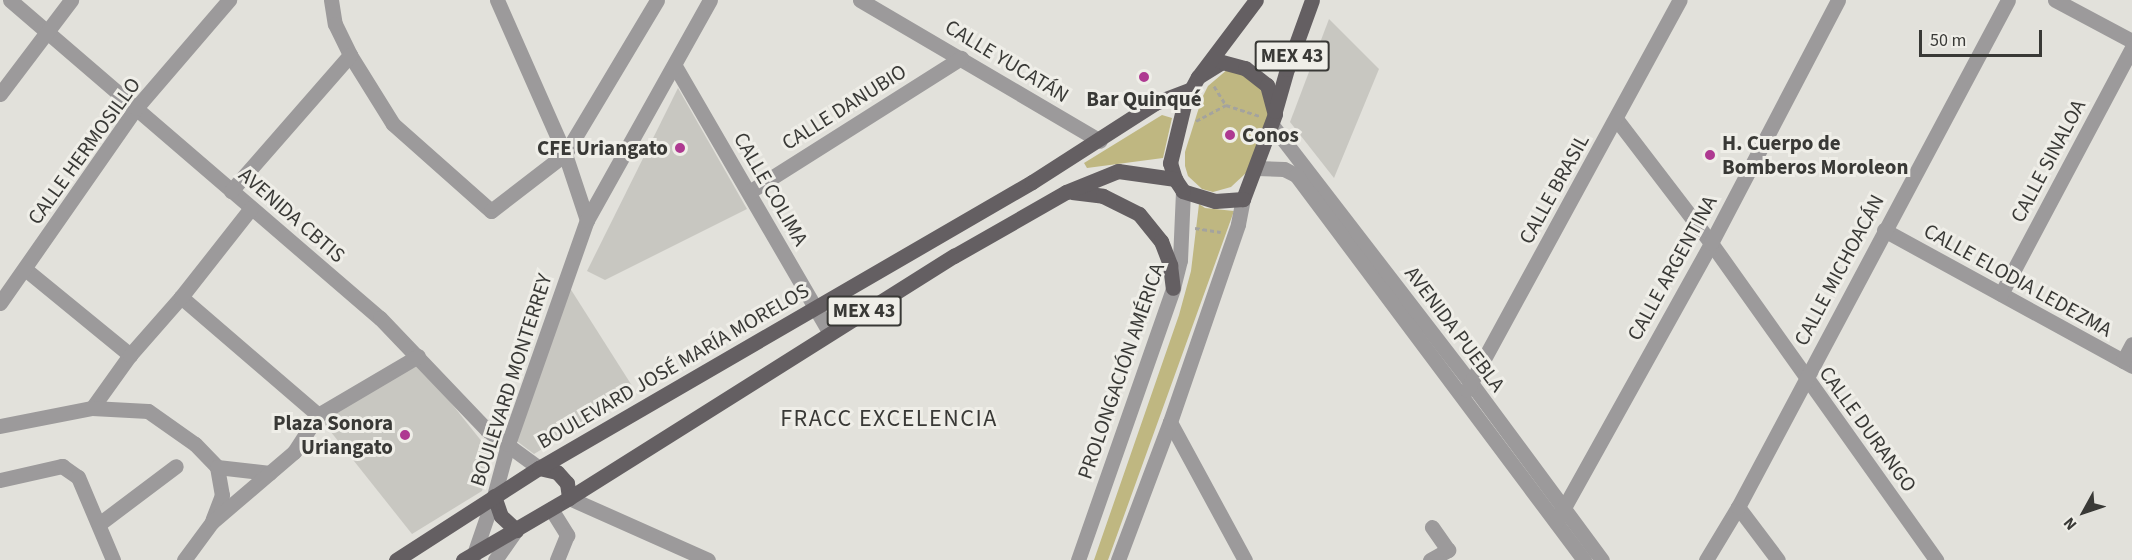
<!DOCTYPE html>
<meta charset="utf-8">
<style>
body{margin:0}
#map{position:relative;width:2132px;height:560px;overflow:hidden;background:#e2e1db;font-family:"Source Sans 3",sans-serif}
div>[style]{position:absolute}
[style*='--x']{left:calc(var(--x)*1px);top:calc(var(--y)*1px);width:calc(var(--w)*1px);rotate:calc(var(--a)*1deg)}
.green>*{inset:0;background:#bfb781}
.building>*{inset:0;background:#c8c7c1}
.path>*{height:3px;margin-top:-1.5px;transform-origin:0;background:repeating-linear-gradient(90deg,#a4a39e 0 4.5px,transparent 0 7.5px)}
.minor>*{height:15px;margin:-7.5px;padding:0 7.5px;transform-origin:7.5px;border-radius:7.5px;background:#9c9a9b}
.major>*{height:15px;margin:-7.5px;padding:0 7.5px;transform-origin:7.5px;border-radius:7.5px;background:#645f62}
.dots>*{width:16px;height:16px;translate:-50% -50%;box-sizing:border-box;border:3px solid #efeee8;border-radius:50%}
span{translate:-50% -50%;white-space:nowrap;text-align:center;line-height:1.15;-webkit-text-stroke:6px #efeee8;paint-order:stroke}
.shield-label span{padding:2px 4px;background:#efeee8;border:2px solid;border-radius:4px;-webkit-text-stroke-width:0}
.shield-label{font-size:20px;color:#393936;font-weight:700}
.street-label{font-size:21px;color:#393936}
.poi-label{font-size:21px;color:#393936;font-weight:700}
.left{translate:0 -50%;text-align:left}
.right{translate:-100% -50%;text-align:right}
.quarter-label{font-size:24px;color:#393936;letter-spacing:1.5px}
.north{position:absolute;left:2054px;top:482px;width:60px;height:60px;-webkit-text-stroke:4px #efeee8;paint-order:stroke;rotate:230deg;font-size:16px;font-weight:700;line-height:24px;text-align:center;color:#393936}
.north::after{content:'';display:block;margin:auto;width:21px;height:27px;background:#393936;clip-path:polygon(50% 0,100% 100%,50% 72%,0 100%)}
.scale{position:absolute;left:1919px;top:30px;width:123px;height:27px;box-sizing:border-box;border:3px solid #393936;border-top:0;padding-left:8px;font-size:18px;line-height:21px;white-space:nowrap;color:#393936;-webkit-text-stroke:4px #efeee8;paint-order:stroke}
</style>
<div id="map">
<div class="green">
<i style="clip-path:polygon(1228px 69px,1256px 78px,1271px 112px,1247px 172px,1231px 187px,1213px 192px,1202px 189px,1188px 176px,1185px 166px,1185px 152px,1202px 98px,1208px 86px)"></i>
<i style="clip-path:polygon(1162px 115px,1172px 118px,1163px 158px,1087px 168px,1084px 163px)"></i>
<i style="clip-path:polygon(1199px 204px,1205px 208px,1234px 211px,1108px 560px,1094px 560px,1179px 315px,1191px 271px)"></i>
</div>
<div class="building">
<i style="clip-path:polygon(1329px 19px,1379px 69px,1334px 178px,1290px 122px)"></i>
<i style="clip-path:polygon(678px 88px,747px 209px,605px 280px,587px 271px)"></i>
<i style="clip-path:polygon(568px 285px,636px 392px,534px 454px,510px 436px)"></i>
<i style="clip-path:polygon(416px 359px,491px 453px,482px 491px,412px 534px,319px 417px)"></i>
</div>
<div class="path">
<i style="--x:1214;--y:86;--w:22;--a:58"></i>
<i style="--x:1196;--y:121;--w:34;--a:-28"></i>
<i style="--x:1226;--y:105;--w:35;--a:18"></i>
<i style="--x:1195;--y:228;--w:26;--a:9"></i>
</div>
<div class="minor">
<i style="--x:10;--y:0;--w:488;--a:40.7"></i>
<i style="--x:380;--y:318;--w:155;--a:46.3"></i>
<i style="--x:487;--y:430;--w:64;--a:36.2"></i>
<i style="--x:331;--y:0;--w:24;--a:81"></i>
<i style="--x:335;--y:24;--w:34;--a:64"></i>
<i style="--x:350;--y:55;--w:81;--a:58.1"></i>
<i style="--x:393;--y:124;--w:131;--a:41.6"></i>
<i style="--x:491;--y:211;--w:93;--a:-37.6"></i>
<i style="--x:565;--y:154;--w:179;--a:-59.1"></i>
<i style="--x:497;--y:0;--w:168;--a:66.2"></i>
<i style="--x:565;--y:154;--w:70;--a:71.6"></i>
<i style="--x:860;--y:0;--w:278;--a:30.4"></i>
<i style="--x:2055;--y:0;--w:87;--a:28"></i>
<i style="--x:675;--y:66;--w:307;--a:59.9"></i>
<i style="--x:0;--y:94;--w:118;--a:-52.9"></i>
<i style="--x:1617;--y:120;--w:155;--a:52.6"></i>
<i style="--x:1711;--y:243;--w:389;--a:54.6"></i>
<i style="--x:1272;--y:125;--w:326;--a:52.4"></i>
<i style="--x:1471;--y:383;--w:220;--a:53.5"></i>
<i style="--x:1256;--y:168;--w:28;--a:2"></i>
<i style="--x:1284;--y:169;--w:13;--a:27"></i>
<i style="--x:1296;--y:175;--w:481;--a:53.2"></i>
<i style="--x:231;--y:191;--w:181;--a:-48.8"></i>
<i style="--x:749;--y:192;--w:251;--a:-32.3"></i>
<i style="--x:1884;--y:230;--w:283;--a:28.7"></i>
<i style="--x:25;--y:269;--w:136;--a:39.3"></i>
<i style="--x:2001;--y:294;--w:279;--a:-62"></i>
<i style="--x:181;--y:297;--w:181;--a:40.7"></i>
<i style="--x:0;--y:303;--w:238;--a:-55.1"></i>
<i style="--x:136;--y:108;--w:143;--a:-49.3"></i>
<i style="--x:2123;--y:361;--w:19;--a:-62"></i>
<i style="--x:1467;--y:390;--w:444;--a:-61.4"></i>
<i style="--x:92;--y:408;--w:65;--a:-54.4"></i>
<i style="--x:130;--y:355;--w:77;--a:-48.7"></i>
<i style="--x:181;--y:297;--w:113;--a:-51.8"></i>
<i style="--x:1170;--y:422;--w:157;--a:61.5"></i>
<i style="--x:0;--y:426;--w:94;--a:-11.1"></i>
<i style="--x:92;--y:408;--w:56;--a:3.1"></i>
<i style="--x:148;--y:411;--w:57;--a:35.1"></i>
<i style="--x:195;--y:444;--w:32;--a:46"></i>
<i style="--x:217;--y:467;--w:28;--a:80"></i>
<i style="--x:222;--y:495;--w:26;--a:111"></i>
<i style="--x:217;--y:467;--w:53;--a:6.5"></i>
<i style="--x:0;--y:480;--w:64;--a:-12.7"></i>
<i style="--x:62;--y:466;--w:19;--a:35"></i>
<i style="--x:78;--y:477;--w:90;--a:67.1"></i>
<i style="--x:569;--y:498;--w:152;--a:24"></i>
<i style="--x:1738;--y:507;--w:66;--a:53"></i>
<i style="--x:551;--y:509;--w:31;--a:58"></i>
<i style="--x:567;--y:535;--w:27;--a:112"></i>
<i style="--x:1556;--y:522;--w:319;--a:-60.9"></i>
<i style="--x:1711;--y:243;--w:274;--a:-62.4"></i>
<i style="--x:99;--y:524;--w:96;--a:-37"></i>
<i style="--x:184;--y:560;--w:47;--a:-53.6"></i>
<i style="--x:212;--y:522;--w:108;--a:-40.5"></i>
<i style="--x:294;--y:452;--w:44;--a:-57"></i>
<i style="--x:318;--y:415;--w:116;--a:-30.5"></i>
<i style="--x:472;--y:560;--w:68;--a:-71"></i>
<i style="--x:494;--y:496;--w:54;--a:-74.9"></i>
<i style="--x:508;--y:444;--w:238;--a:-70.6"></i>
<i style="--x:587;--y:220;--w:252;--a:-60.8"></i>
<i style="--x:495;--y:560;--w:37;--a:-55"></i>
<i style="--x:1078;--y:560;--w:288;--a:-70.7"></i>
<i style="--x:1173;--y:288;--w:29;--a:-76"></i>
<i style="--x:1180;--y:260;--w:69;--a:-87.5"></i>
<i style="--x:1118;--y:560;--w:147;--a:-69.4"></i>
<i style="--x:1170;--y:422;--w:209;--a:-71"></i>
<i style="--x:1238;--y:224;--w:25;--a:-79"></i>
<i style="--x:1430;--y:560;--w:21;--a:-29"></i>
<i style="--x:1448;--y:550;--w:28;--a:-125"></i>
<i style="--x:1706;--y:560;--w:62;--a:-58.9"></i>
<i style="--x:1738;--y:507;--w:574;--a:-61.96"></i>
</div>
<div class="major">
<i style="--x:1198;--y:77;--w:28;--a:-32"></i>
<i style="--x:1222;--y:62;--w:24;--a:15"></i>
<i style="--x:1245;--y:68;--w:28;--a:38"></i>
<i style="--x:1267;--y:85;--w:30;--a:75"></i>
<i style="--x:1275;--y:114;--w:91;--a:110.6"></i>
<i style="--x:1243;--y:199;--w:28;--a:176"></i>
<i style="--x:1215;--y:201;--w:34;--a:-163"></i>
<i style="--x:1183;--y:191;--w:14;--a:-124"></i>
<i style="--x:1175;--y:179;--w:17;--a:-107"></i>
<i style="--x:1170;--y:163;--w:64;--a:-76.4"></i>
<i style="--x:1185;--y:101;--w:27;--a:-62"></i>
<i style="--x:1198;--y:77;--w:96;--a:-53"></i>
<i style="--x:1275;--y:111;--w:44;--a:-74.1"></i>
<i style="--x:1287;--y:69;--w:73;--a:-70.1"></i>
<i style="--x:1072;--y:192;--w:31;--a:7"></i>
<i style="--x:1103;--y:196;--w:40;--a:26.6"></i>
<i style="--x:1139;--y:214;--w:35;--a:51"></i>
<i style="--x:1161;--y:241;--w:26;--a:69"></i>
<i style="--x:1170;--y:265;--w:23;--a:83"></i>
<i style="--x:539;--y:468;--w:18;--a:13"></i>
<i style="--x:557;--y:472;--w:15;--a:48"></i>
<i style="--x:567;--y:483;--w:15;--a:82"></i>
<i style="--x:494;--y:496;--w:21;--a:71"></i>
<i style="--x:501;--y:516;--w:21;--a:43"></i>
<i style="--x:396;--y:560;--w:170;--a:-32.8"></i>
<i style="--x:539;--y:468;--w:570;--a:-30.12"></i>
<i style="--x:1032;--y:182;--w:146;--a:-32.7"></i>
<i style="--x:1155;--y:103;--w:40;--a:-21"></i>
<i style="--x:463;--y:560;--w:123;--a:-30.3"></i>
<i style="--x:569;--y:498;--w:455;--a:-32.2"></i>
<i style="--x:954;--y:256;--w:129;--a:-29.7"></i>
<i style="--x:1066;--y:192;--w:56;--a:-22"></i>
<i style="--x:1118;--y:171;--w:58;--a:8"></i>
</div>
<div class="dots">
<i style="left:1144px;top:77px;background:#ae3991"></i>
<i style="left:1230px;top:135px;background:#ae3991"></i>
<i style="left:680px;top:148px;background:#ae3991"></i>
<i style="left:1710px;top:155px;background:#ae3991"></i>
<i style="left:405px;top:435px;background:#ae3991"></i>
</div>
<div class="shield-label">
<span style="left:1292px;top:56px">MEX 43</span>
<span style="left:864px;top:311px">MEX 43</span>
</div>
<div class="street-label">
<span style="left:1007px;top:61px;rotate:31deg">CALLE YUCATÁN</span>
<span style="left:844px;top:107px;rotate:-32deg">CALLE DANUBIO</span>
<span style="left:84px;top:151px;rotate:-54deg">CALLE HERMOSILLO</span>
<span style="left:2048px;top:161px;rotate:-62deg">CALLE SINALOA</span>
<span style="left:771px;top:189px;rotate:60deg">CALLE COLIMA</span>
<span style="left:1554px;top:189px;rotate:-61deg">CALLE BRASIL</span>
<span style="left:292px;top:215px;rotate:41deg">AVENIDA CBTIS</span>
<span style="left:1672px;top:268px;rotate:-61deg">CALLE ARGENTINA</span>
<span style="left:1839px;top:270px;rotate:-62deg">CALLE MICHOACÁN</span>
<span style="left:2018px;top:280px;rotate:29deg">CALLE ELODIA LEDEZMA</span>
<span style="left:1455px;top:329px;rotate:53deg">AVENIDA PUEBLA</span>
<span style="left:673px;top:366px;rotate:-30deg">BOULEVARD JOSÉ MARÍA MORELOS</span>
<span style="left:1121px;top:371px;rotate:-71deg">PROLONGACIÓN AMÉRICA</span>
<span style="left:511px;top:380px;rotate:-72deg">BOULEVARD MONTERREY</span>
<span style="left:1868px;top:429px;rotate:54deg">CALLE DURANGO</span>
</div>
<div class="poi-label">
<span style="left:1144px;top:99px">Bar Quinqué</span>
<span class="left" style="left:1242px;top:135px">Conos</span>
<span class="left" style="left:1722px;top:155px">H. Cuerpo de<br>Bomberos Moroleon</span>
<span class="right" style="left:668px;top:148px">CFE Uriangato</span>
<span class="right" style="left:393px;top:435px">Plaza Sonora<br>Uriangato</span>
</div>
<div class="quarter-label">
<span style="left:889px;top:419px">FRACC EXCELENCIA</span>
</div>
<div class="north">N</div>
<div class="scale">50 m</div>
</div>
